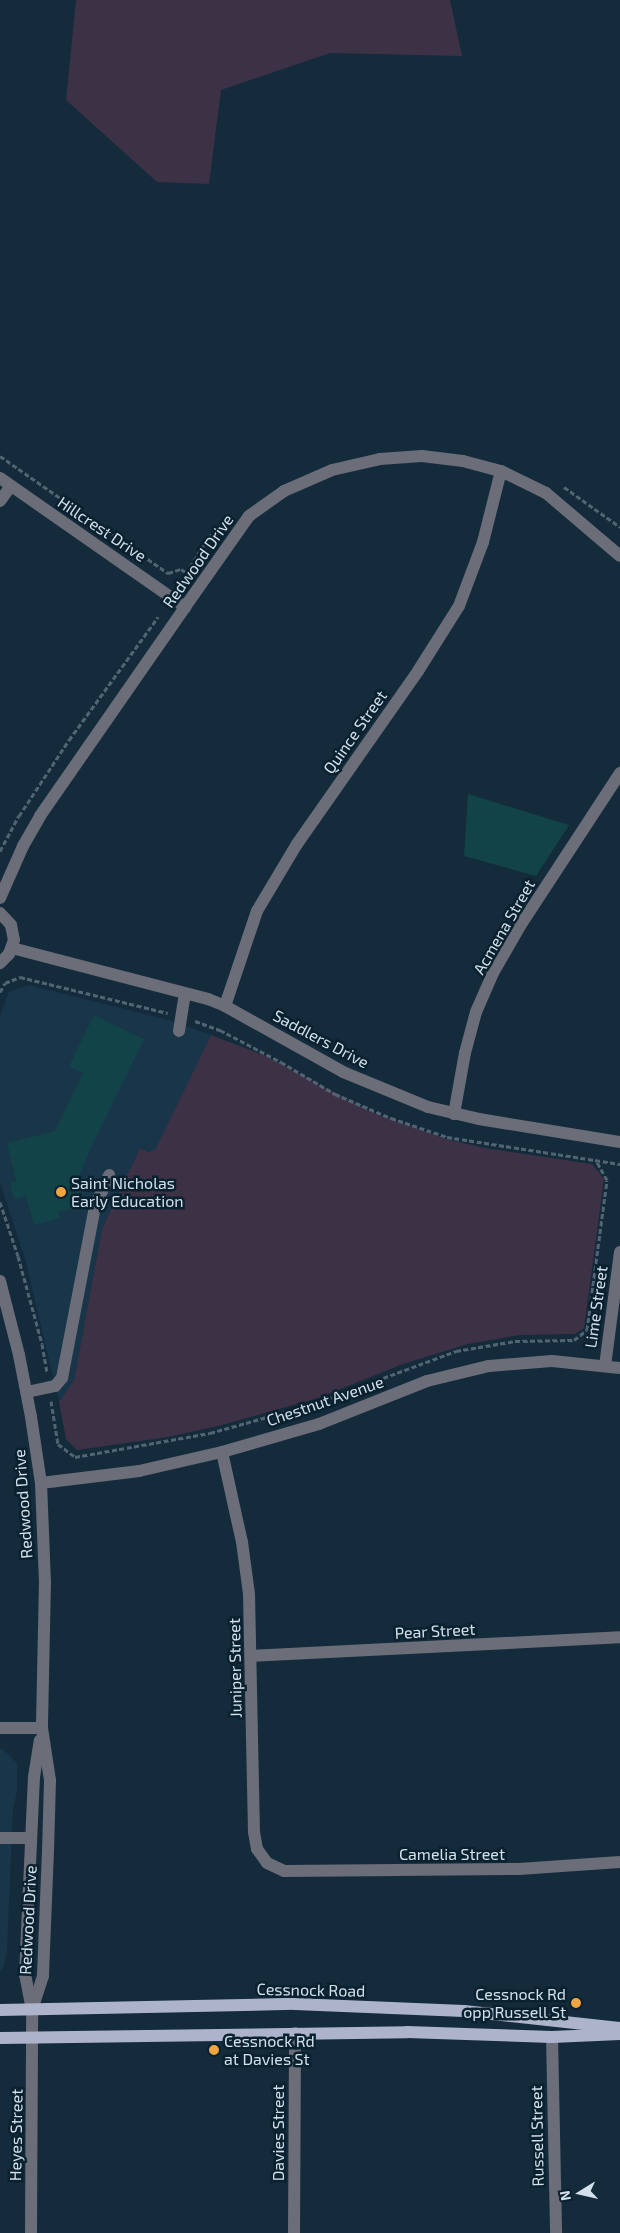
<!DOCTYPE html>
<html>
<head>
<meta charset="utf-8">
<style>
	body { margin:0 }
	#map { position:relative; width:620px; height:2233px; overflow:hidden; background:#142b3b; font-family:"Exo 2",sans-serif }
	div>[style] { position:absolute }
	.built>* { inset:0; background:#18354a }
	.green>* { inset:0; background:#3d3146 }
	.building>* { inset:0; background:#124349 }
	.path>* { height:3px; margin-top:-1.5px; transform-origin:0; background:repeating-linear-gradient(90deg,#516473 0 5px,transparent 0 7.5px) }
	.minor>* { height:12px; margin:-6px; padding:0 6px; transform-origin:6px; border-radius:6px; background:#6b6d79 }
	.major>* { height:12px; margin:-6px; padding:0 6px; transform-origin:6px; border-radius:6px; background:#adb3cb }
	.dots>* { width:14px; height:14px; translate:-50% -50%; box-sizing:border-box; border:2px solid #0a2130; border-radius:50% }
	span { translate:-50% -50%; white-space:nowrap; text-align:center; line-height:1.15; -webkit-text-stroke:5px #0a2130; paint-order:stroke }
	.street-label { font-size:16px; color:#d3e0eb }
	.poi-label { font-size:16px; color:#d3e0eb }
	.left { translate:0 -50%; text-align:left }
	.right { translate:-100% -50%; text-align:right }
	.north { position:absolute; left:555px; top:2168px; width:50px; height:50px; -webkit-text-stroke:4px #0a2130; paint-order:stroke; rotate:260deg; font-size:14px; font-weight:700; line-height:20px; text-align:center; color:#d3e0eb }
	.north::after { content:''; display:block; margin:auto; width:18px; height:22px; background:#d3e0eb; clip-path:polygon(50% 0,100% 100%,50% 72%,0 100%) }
</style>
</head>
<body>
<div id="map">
	<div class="built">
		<div style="clip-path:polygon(29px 985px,172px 1021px,211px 1035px,155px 1150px,152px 1153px,140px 1148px,102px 1229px,74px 1380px,59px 1402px,25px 1259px,0 1182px,0 1016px,9px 992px)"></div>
		<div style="clip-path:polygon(0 1749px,3px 1749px,17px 1763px,17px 1792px,13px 1808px,7px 1950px,4px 1965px,0 1971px)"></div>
	</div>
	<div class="green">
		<div style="clip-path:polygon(76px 0,450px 0,462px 56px,330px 53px,221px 90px,209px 184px,157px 182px,66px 100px)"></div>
		<div style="clip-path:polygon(211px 1035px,266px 1056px,374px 1113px,446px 1139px,485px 1148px,592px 1164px,604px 1179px,584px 1328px,575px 1334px,520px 1335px,468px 1344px,403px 1364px,318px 1398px,222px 1425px,168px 1437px,77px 1450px,66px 1439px,59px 1402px,74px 1380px,102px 1229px,140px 1148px,149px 1152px,155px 1150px)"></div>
	</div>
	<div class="building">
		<div style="clip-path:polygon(468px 794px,569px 825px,536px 876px,464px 856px)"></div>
		<div style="clip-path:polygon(94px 1015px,144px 1039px,87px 1156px,79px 1176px,86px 1179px,72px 1209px,58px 1212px,60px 1218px,34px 1225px,26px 1196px,14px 1199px,10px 1182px,16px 1181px,7px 1143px,55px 1131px,83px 1073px,69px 1066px)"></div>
	</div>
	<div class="path">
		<div style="left:0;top:456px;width:205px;rotate:34.9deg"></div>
		<div style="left:168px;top:573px;width:14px;rotate:-17deg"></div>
		<div style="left:181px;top:569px;width:7px;rotate:34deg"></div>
		<div style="left:564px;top:487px;width:69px;rotate:35.5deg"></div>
		<div style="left:178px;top:586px;width:57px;rotate:-58deg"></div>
		<div style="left:208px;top:538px;width:32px;rotate:-46deg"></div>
		<div style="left:0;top:851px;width:40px;rotate:-62deg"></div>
		<div style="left:19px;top:816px;width:91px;rotate:-56.7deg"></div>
		<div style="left:69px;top:740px;width:152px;rotate:-54.1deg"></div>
		<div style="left:0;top:992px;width:10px;rotate:-61deg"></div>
		<div style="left:5px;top:983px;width:16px;rotate:-22deg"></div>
		<div style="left:20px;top:977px;width:152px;rotate:13.7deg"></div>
		<div style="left:195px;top:1021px;width:27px;rotate:20deg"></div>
		<div style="left:220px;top:1030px;width:69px;rotate:27.7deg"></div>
		<div style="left:281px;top:1062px;width:63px;rotate:30.7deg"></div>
		<div style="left:335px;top:1094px;width:61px;rotate:23.2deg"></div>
		<div style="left:391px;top:1118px;width:59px;rotate:18.7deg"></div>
		<div style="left:447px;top:1137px;width:175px;rotate:8.9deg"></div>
		<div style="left:0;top:1202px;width:57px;rotate:71.6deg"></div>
		<div style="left:18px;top:1256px;width:91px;rotate:74.7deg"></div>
		<div style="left:42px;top:1344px;width:28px;rotate:80deg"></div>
		<div style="left:51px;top:1401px;width:44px;rotate:80.8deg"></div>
		<div style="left:58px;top:1444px;width:21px;rotate:37deg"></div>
		<div style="left:75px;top:1457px;width:137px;rotate:-10.1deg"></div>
		<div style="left:210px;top:1433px;width:107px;rotate:-15.7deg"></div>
		<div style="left:313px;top:1404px;width:153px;rotate:-20.3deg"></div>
		<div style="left:456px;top:1351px;width:60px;rotate:-9.6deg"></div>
		<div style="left:515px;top:1341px;width:59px;rotate:-1deg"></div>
		<div style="left:574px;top:1340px;width:16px;rotate:-38deg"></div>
		<div style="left:587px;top:1330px;width:151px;rotate:-82.4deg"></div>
		<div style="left:607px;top:1180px;width:23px;rotate:-119deg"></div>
	</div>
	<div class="minor">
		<div style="left:0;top:478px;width:226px;rotate:34.9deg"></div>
		<div style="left:0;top:501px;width:17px;rotate:-54deg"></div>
		<div style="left:0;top:898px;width:57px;rotate:-66.1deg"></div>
		<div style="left:23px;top:846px;width:34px;rotate:-60deg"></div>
		<div style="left:40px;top:816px;width:254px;rotate:-55.2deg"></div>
		<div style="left:185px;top:607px;width:111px;rotate:-54.9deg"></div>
		<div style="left:249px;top:516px;width:43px;rotate:-35.5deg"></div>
		<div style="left:284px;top:491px;width:52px;rotate:-23.6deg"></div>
		<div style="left:332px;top:470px;width:49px;rotate:-12.9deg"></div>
		<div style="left:380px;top:459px;width:42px;rotate:-4.1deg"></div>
		<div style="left:422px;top:456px;width:41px;rotate:7deg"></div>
		<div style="left:463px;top:461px;width:39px;rotate:15deg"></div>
		<div style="left:501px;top:471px;width:50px;rotate:26.1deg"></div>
		<div style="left:546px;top:493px;width:97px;rotate:40.4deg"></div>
		<div style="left:0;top:913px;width:16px;rotate:47deg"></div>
		<div style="left:11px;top:925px;width:15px;rotate:79deg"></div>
		<div style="left:14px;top:940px;width:15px;rotate:110deg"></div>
		<div style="left:9px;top:954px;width:13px;rotate:135deg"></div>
		<div style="left:12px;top:948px;width:203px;rotate:14.6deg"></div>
		<div style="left:208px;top:999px;width:18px;rotate:22deg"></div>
		<div style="left:225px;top:1006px;width:135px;rotate:29.2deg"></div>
		<div style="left:343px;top:1072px;width:92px;rotate:22.4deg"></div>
		<div style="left:428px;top:1107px;width:52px;rotate:13.2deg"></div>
		<div style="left:479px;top:1119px;width:143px;rotate:9.3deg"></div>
		<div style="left:225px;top:1006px;width:100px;rotate:-71.4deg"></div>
		<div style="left:257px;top:911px;width:78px;rotate:-59.2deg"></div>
		<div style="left:297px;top:844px;width:211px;rotate:-55deg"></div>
		<div style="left:418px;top:671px;width:77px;rotate:-57.8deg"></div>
		<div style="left:459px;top:606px;width:68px;rotate:-69.4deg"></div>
		<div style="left:483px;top:542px;width:73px;rotate:-75.8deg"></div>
		<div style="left:179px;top:1031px;width:38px;rotate:-81deg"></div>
		<div style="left:454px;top:1114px;width:62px;rotate:-79.8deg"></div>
		<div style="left:465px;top:1053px;width:42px;rotate:-75deg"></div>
		<div style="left:476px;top:1012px;width:43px;rotate:-66.4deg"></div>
		<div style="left:493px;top:973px;width:54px;rotate:-60.1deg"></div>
		<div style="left:520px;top:926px;width:183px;rotate:-56.8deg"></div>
		<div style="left:0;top:1281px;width:76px;rotate:75.6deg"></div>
		<div style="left:19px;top:1355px;width:63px;rotate:79deg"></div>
		<div style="left:31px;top:1417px;width:67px;rotate:81.4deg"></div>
		<div style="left:41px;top:1483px;width:98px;rotate:87.7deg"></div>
		<div style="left:45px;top:1581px;width:147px;rotate:91.2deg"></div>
		<div style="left:42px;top:1728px;width:53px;rotate:81.3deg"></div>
		<div style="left:50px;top:1780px;width:70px;rotate:91.6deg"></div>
		<div style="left:48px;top:1850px;width:126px;rotate:92.3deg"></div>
		<div style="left:43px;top:1976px;width:36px;rotate:108deg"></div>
		<div style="left:605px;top:1366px;width:115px;rotate:-82.5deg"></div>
		<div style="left:27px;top:1392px;width:29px;rotate:-12deg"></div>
		<div style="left:55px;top:1386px;width:11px;rotate:-49deg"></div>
		<div style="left:62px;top:1378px;width:174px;rotate:-79.1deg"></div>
		<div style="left:95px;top:1207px;width:35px;rotate:-66deg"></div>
		<div style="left:222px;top:1452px;width:92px;rotate:77.5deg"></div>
		<div style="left:242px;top:1542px;width:52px;rotate:82.3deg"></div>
		<div style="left:249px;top:1594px;width:238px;rotate:88.8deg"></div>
		<div style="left:254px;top:1832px;width:17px;rotate:80deg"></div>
		<div style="left:257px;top:1849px;width:17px;rotate:54deg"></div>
		<div style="left:267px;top:1863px;width:19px;rotate:25deg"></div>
		<div style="left:284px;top:1871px;width:235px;rotate:-0.5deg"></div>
		<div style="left:519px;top:1869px;width:101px;rotate:-4deg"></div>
		<div style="left:41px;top:1483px;width:99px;rotate:-7deg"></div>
		<div style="left:139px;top:1471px;width:85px;rotate:-12.9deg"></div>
		<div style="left:222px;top:1452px;width:101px;rotate:-16.1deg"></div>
		<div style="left:319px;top:1424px;width:116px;rotate:-21.7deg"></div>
		<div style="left:427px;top:1381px;width:64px;rotate:-13.6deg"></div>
		<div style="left:489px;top:1366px;width:63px;rotate:-4.5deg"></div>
		<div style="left:552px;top:1361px;width:68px;rotate:5.9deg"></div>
		<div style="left:251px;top:1656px;width:369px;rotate:-2.9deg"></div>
		<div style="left:0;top:1728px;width:42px"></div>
		<div style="left:0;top:1838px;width:31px"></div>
		<div style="left:552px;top:2037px;width:196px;rotate:88.8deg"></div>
		<div style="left:31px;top:2233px;width:223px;rotate:-89.7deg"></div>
		<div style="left:32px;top:2010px;width:36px;rotate:-101deg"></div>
		<div style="left:25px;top:1975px;width:198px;rotate:-87.4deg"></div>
		<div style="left:34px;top:1777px;width:37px;rotate:-81deg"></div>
		<div style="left:294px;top:2233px;width:200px;rotate:-89.7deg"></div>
	</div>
	<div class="major">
		<div style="left:0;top:2010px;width:295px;rotate:-1.2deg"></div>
		<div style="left:295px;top:2004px;width:169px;rotate:2.4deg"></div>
		<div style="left:464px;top:2011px;width:157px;rotate:6.2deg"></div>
		<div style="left:0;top:2038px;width:407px;rotate:-0.8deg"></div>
		<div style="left:407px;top:2032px;width:145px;rotate:2deg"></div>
		<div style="left:552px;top:2037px;width:68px;rotate:-2.5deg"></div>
	</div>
	<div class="dots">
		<div style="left:61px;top:1192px;background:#f1a540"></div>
		<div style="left:576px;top:2003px;background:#f1a540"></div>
		<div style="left:214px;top:2050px;background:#f1a540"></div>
	</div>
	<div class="street-label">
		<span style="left:102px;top:529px;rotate:34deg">Hillcrest Drive</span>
		<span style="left:198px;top:561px;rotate:-55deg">Redwood Drive</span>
		<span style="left:355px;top:732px;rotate:-55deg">Quince Street</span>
		<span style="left:504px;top:927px;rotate:-60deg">Acmena Street</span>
		<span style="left:321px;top:1039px;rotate:28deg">Saddlers Drive</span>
		<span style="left:596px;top:1307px;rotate:-82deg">Lime Street</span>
		<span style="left:325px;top:1401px;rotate:-19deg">Chestnut Avenue</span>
		<span style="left:23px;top:1504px;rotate:-94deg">Redwood Drive</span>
		<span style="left:435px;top:1631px;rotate:-3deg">Pear Street</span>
		<span style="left:235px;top:1668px;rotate:-91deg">Juniper Street</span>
		<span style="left:452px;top:1854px">Camelia Street</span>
		<span style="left:28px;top:1920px;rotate:-87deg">Redwood Drive</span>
		<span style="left:311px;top:1990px;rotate:1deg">Cessnock Road</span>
		<span style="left:278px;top:2133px;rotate:-90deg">Davies Street</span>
		<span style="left:16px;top:2135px;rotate:-89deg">Heyes Street</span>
		<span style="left:537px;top:2136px;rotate:-91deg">Russell Street</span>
	</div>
	<div class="poi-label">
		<span class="left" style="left:71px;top:1192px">Saint Nicholas<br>Early Education</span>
		<span class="right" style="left:566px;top:2003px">Cessnock Rd<br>opp Russell St</span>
		<span class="left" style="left:224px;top:2050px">Cessnock Rd<br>at Davies St</span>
	</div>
	<div class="north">N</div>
</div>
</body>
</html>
